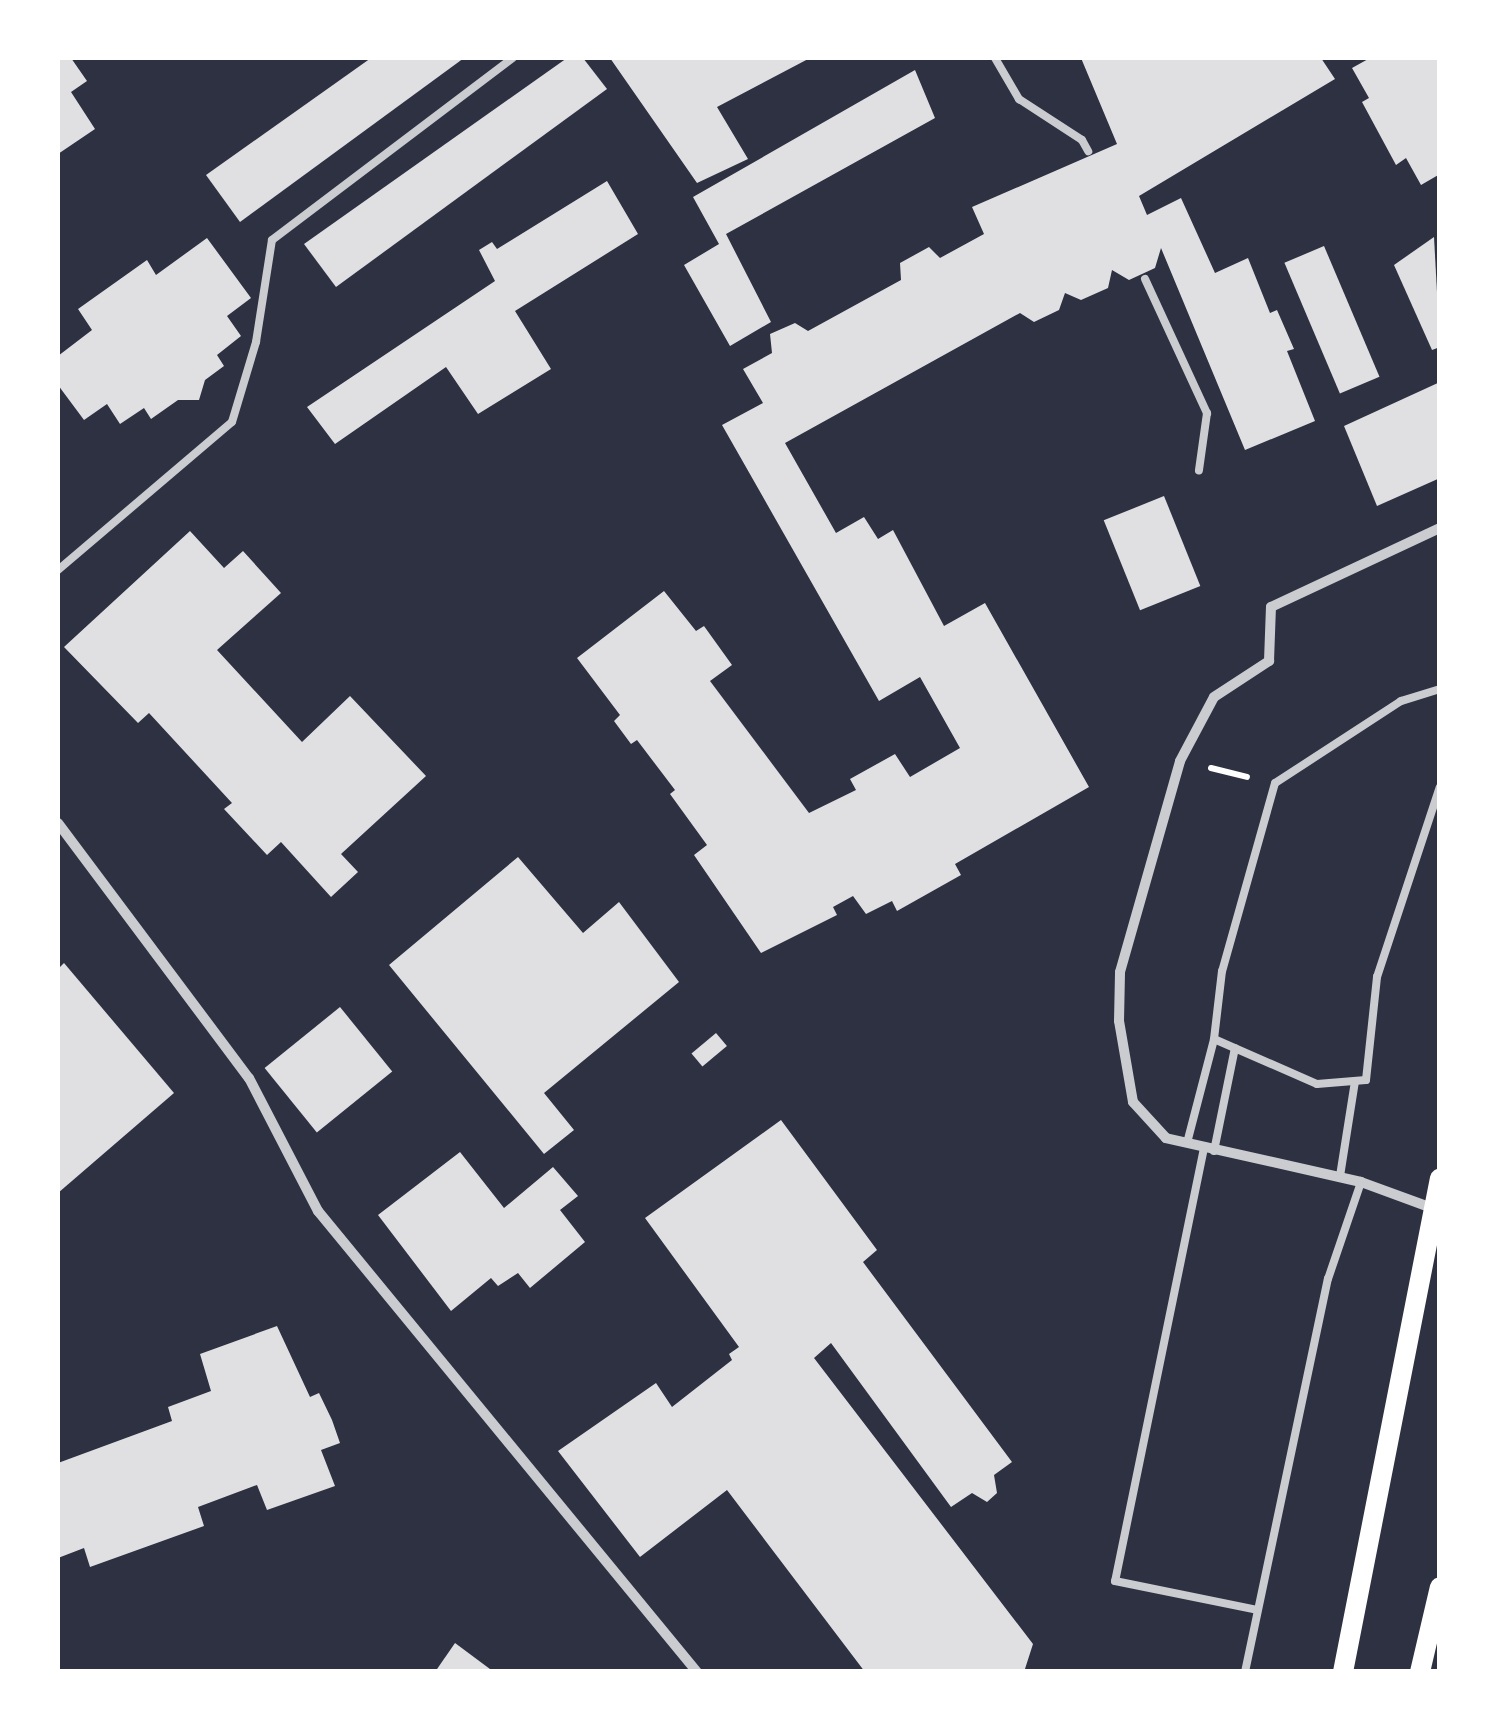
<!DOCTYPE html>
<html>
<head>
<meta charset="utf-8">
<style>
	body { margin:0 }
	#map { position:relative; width:1497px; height:1729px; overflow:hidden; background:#2d3142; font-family:Ubuntu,sans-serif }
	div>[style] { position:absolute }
	.building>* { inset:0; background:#e0e0e3; transform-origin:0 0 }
	.path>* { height:6px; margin:-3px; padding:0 3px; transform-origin:3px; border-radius:3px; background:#fff }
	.service>* { height:8px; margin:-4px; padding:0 4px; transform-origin:4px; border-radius:4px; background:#caccd0 }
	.minor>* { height:10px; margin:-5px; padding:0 5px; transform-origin:5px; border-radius:5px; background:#caccd0 }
	.secondary>* { height:20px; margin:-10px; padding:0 10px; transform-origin:10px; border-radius:10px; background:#fff }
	span { translate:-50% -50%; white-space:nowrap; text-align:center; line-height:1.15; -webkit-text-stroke:10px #fff; paint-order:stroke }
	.frame { position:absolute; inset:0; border:60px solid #fff; pointer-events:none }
</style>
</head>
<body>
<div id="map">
	<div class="building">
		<div style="clip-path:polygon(58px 58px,71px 58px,87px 81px,71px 92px,95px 129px,58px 154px)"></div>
		<div style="clip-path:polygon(371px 58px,464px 58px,240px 222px,206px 175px)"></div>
		<div style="clip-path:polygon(567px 58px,583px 58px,607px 89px,336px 287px,304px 244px)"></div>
		<div style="clip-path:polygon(610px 58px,810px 58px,717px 107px,748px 159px,697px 183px)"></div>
		<div style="clip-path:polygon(1081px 58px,1321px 58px,1335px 79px,1139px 196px,1147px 215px,1181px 198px,1215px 273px,1248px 258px,1270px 313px,1277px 310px,1294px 349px,1287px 351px,1315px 421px,1245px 450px,1161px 248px,1155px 268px,1129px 280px,1112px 270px,1108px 288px,1081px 300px,1065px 293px,1059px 310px,1034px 322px,1020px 313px,785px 443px,836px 533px,864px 517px,878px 539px,893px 530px,944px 626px,985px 603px,1089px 787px,955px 864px,961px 875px,897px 911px,892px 901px,866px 914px,853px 896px,833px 907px,837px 915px,761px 953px,694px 855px,707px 845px,670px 794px,675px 790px,637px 740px,631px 744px,614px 721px,620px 715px,577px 658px,664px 591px,696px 631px,704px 626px,732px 665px,710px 681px,809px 813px,856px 790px,850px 779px,895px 754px,910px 777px,960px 748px,920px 677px,879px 701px,722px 425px,763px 403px,743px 369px,772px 353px,770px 334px,795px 323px,808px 331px,901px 280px,900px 263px,929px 247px,940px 258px,984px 234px,972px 207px,1117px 144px)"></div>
		<div style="clip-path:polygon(1370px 58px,1440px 58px,1440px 174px,1421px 185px,1406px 158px,1396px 165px,1362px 102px,1369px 98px,1352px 68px)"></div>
		<div style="clip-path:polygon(915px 70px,935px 118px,726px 234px,771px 322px,730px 346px,684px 265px,719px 244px,693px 197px)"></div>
		<div style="clip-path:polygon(607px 181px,638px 234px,515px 311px,551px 369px,478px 414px,446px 367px,335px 444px,307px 407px,495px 281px,479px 250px,492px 242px,497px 249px)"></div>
		<div style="clip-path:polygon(1434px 237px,1440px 347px,1432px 350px,1394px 265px)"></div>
		<div style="clip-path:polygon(207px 238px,251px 298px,227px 316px,241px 336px,217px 355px,224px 366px,205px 380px,199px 400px,178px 400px,151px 419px,144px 408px,120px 424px,107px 404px,84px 420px,58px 385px,58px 356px,92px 330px,78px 309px,147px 260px,156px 275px)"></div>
		<div style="left:1324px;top:246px;width:142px;height:43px;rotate:67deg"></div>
		<div style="clip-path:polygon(1440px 382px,1440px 478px,1377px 506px,1344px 426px)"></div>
		<div style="left:1164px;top:496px;width:97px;height:65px;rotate:68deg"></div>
		<div style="clip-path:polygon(190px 531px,224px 568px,243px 551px,281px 593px,217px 650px,302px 742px,350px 696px,426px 776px,341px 854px,358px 872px,331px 897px,281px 842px,267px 855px,224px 809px,232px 803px,149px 713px,138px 723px,64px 647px)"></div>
		<div style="clip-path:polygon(518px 857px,583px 933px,619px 902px,679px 982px,544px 1093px,574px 1130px,544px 1154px,389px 965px)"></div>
		<div style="clip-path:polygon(64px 963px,174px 1093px,58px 1193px,58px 969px)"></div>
		<div style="left:340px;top:1007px;width:83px;height:97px;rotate:51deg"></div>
		<div style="left:716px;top:1033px;width:17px;height:32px;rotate:50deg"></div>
		<div style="clip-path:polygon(781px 1120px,877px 1250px,863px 1262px,1012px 1462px,994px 1475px,997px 1493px,987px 1502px,972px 1493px,951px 1507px,831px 1343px,814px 1358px,1033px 1644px,1024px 1672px,865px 1672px,727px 1490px,640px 1557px,558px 1451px,656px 1383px,672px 1407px,732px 1360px,729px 1354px,739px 1347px,645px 1218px)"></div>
		<div style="clip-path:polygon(460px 1152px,504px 1208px,553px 1167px,578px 1196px,560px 1210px,585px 1242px,530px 1288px,518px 1273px,498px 1286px,491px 1278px,451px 1311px,378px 1215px)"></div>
		<div style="clip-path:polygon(277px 1326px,310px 1397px,319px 1393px,332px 1420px,340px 1443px,321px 1450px,335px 1486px,267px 1510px,257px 1485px,198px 1507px,204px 1526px,90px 1567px,84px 1548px,58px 1558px,58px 1463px,172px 1421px,168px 1407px,211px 1391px,200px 1354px)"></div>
		<div style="clip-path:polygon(455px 1643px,494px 1672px,435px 1672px)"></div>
	</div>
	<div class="path">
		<div style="left:1211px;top:768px;width:37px;rotate:14deg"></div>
	</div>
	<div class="service">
		<div style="left:995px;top:58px;width:48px;rotate:59.7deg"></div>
		<div style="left:1019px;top:99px;width:75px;rotate:33.1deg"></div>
		<div style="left:1082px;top:140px;width:13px;rotate:61deg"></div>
		<div style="left:1145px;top:279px;width:148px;rotate:65.2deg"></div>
		<div style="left:1207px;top:413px;width:58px;rotate:98deg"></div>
		<div style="left:58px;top:570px;width:228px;rotate:-40.4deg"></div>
		<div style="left:232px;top:422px;width:84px;rotate:-73.3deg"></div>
		<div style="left:256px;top:342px;width:103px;rotate:-81.1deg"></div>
		<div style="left:272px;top:240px;width:302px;rotate:-37.1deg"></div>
		<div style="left:1440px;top:689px;width:41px;rotate:162.9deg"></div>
		<div style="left:1401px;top:701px;width:150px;rotate:146.9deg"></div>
		<div style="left:1275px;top:783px;width:195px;rotate:105.7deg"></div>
		<div style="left:1222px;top:971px;width:68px;rotate:96.7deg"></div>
		<div style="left:1214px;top:1039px;width:112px;rotate:23.6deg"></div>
		<div style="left:1317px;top:1084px;width:49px;rotate:-4.7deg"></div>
		<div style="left:1366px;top:1080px;width:104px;rotate:-83.9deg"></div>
		<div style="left:1377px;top:977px;width:200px;rotate:-71.7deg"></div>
		<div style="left:1187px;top:1143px;width:107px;rotate:-75.4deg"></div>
		<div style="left:1204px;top:1148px;width:442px;rotate:101.6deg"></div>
		<div style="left:1115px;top:1581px;width:145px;rotate:11.5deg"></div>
		<div style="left:1214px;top:1151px;width:105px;rotate:-78.5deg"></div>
		<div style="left:1340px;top:1176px;width:96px;rotate:-81deg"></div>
		<div style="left:1245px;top:1672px;width:402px;rotate:-78.1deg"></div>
		<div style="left:1328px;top:1279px;width:102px;rotate:-71.2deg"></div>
	</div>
	<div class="minor">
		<div style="left:58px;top:823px;width:319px;rotate:53.2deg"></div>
		<div style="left:249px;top:1078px;width:150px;rotate:62.6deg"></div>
		<div style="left:318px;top:1211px;width:597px;rotate:50.58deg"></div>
		<div style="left:1432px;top:1208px;width:76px;rotate:-159.9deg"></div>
		<div style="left:1361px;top:1182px;width:200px;rotate:-167.3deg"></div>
		<div style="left:1166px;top:1138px;width:49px;rotate:-132.5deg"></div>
		<div style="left:1133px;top:1102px;width:82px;rotate:-99.8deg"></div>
		<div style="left:1119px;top:1021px;width:49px;rotate:-88.8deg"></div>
		<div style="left:1120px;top:972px;width:219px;rotate:-74.1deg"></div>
		<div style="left:1180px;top:761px;width:72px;rotate:-62deg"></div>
		<div style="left:1214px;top:697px;width:66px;rotate:-33.2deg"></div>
		<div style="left:1269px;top:661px;width:54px;rotate:-87.9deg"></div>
		<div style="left:1271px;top:607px;width:187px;rotate:-25.1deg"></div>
	</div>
	<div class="secondary">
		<div style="left:1343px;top:1672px;width:503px;rotate:-78.89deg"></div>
		<div style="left:1420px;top:1672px;width:87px;rotate:-76.8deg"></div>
	</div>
	<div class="frame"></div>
</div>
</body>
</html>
